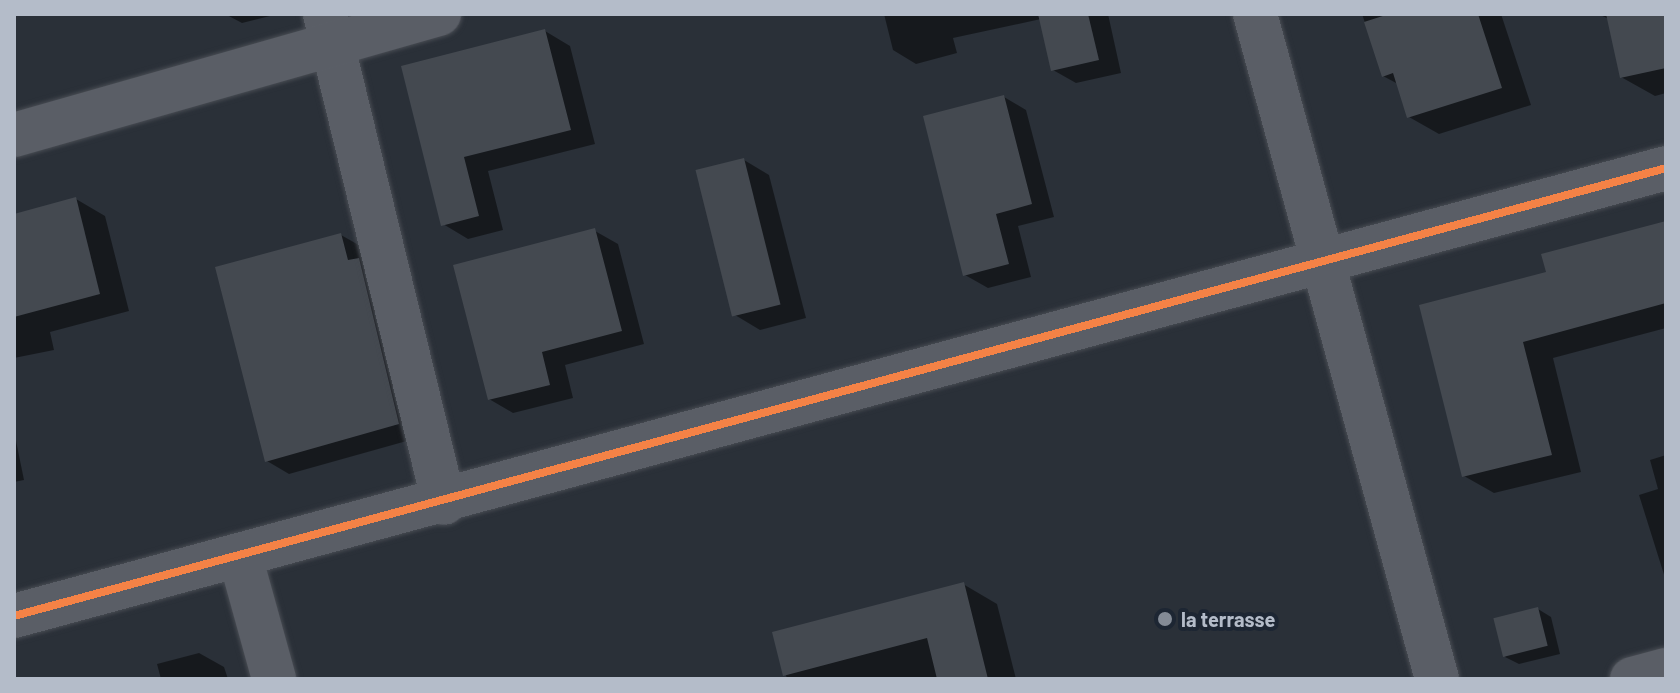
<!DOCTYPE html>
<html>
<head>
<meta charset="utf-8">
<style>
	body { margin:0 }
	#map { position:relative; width:1680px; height:693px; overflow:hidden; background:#2a3038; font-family:Barlow,sans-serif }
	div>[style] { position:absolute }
	.shadow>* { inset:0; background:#0007 }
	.building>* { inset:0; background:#444950; transform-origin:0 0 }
	.roads { filter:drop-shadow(0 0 2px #484c53) drop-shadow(0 0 2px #484c53) }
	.minor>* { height:44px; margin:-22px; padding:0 22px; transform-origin:22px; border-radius:22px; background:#5a5e66 }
	.tertiary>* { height:44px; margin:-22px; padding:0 22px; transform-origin:22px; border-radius:22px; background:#5a5e66 }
	.cycleway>* { height:8px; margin:-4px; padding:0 4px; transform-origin:4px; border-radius:4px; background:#f48246 }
	.dots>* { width:22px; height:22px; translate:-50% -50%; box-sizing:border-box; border:4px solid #1d2633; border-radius:50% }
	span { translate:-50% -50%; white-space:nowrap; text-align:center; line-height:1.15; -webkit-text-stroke:8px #1d2633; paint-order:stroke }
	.poi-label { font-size:20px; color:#b4bcc9; font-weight:700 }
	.left { translate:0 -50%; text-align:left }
	.frame { position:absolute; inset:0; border:16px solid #b4bcc9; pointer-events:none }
</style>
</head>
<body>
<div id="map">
	<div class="shadow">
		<div style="clip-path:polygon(225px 14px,278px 14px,242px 23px)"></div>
		<div style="clip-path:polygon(884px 14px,1108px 14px,1121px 73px,1076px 83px,1053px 70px,1041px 19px,953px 38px,957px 53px,916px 64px,893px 50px)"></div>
		<div style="clip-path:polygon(1362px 14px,1501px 14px,1531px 105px,1439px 134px,1409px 117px,1398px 84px,1383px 76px)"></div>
		<div style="clip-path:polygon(1598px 14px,1666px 14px,1666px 93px,1655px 96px,1621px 77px,1609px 19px)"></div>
		<div style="clip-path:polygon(545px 31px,570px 46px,595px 144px,488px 171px,503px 230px,468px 239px,443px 224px,403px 67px)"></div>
		<div style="clip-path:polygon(1004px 97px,1026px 110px,1054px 217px,1018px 226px,1031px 277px,988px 288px,965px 275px)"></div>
		<div style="clip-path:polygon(744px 160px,769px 175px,806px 318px,760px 330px,735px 315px)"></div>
		<div style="clip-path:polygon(76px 199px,105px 216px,129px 311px,50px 332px,54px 350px,14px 358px,14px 229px)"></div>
		<div style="clip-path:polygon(1666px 223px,1666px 328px,1553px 358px,1581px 472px,1494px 493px,1464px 476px,1549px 274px)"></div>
		<div style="clip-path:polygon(595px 231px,618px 244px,644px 344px,565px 365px,573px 398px,513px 413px,489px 399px)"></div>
		<div style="clip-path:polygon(341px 235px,364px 248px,421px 437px,289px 474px,267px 461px)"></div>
		<div style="clip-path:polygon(14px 431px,24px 480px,14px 482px)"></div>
		<div style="clip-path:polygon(1666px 455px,1666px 581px,1639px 495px,1658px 489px,1650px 460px)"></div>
		<div style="clip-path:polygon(963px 584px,997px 604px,1016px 679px,787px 679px,775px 633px)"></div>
		<div style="clip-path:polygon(1538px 609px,1551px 617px,1560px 654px,1519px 664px,1505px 657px)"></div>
		<div style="clip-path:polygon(199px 653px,224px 667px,228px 679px,161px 679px,157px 664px)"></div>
	</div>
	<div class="building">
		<div style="clip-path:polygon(1038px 14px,1088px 14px,1099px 60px,1051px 71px)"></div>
		<div style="clip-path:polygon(1389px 14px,1478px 14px,1502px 88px,1407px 118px,1393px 73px,1382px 77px,1364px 22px)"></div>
		<div style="clip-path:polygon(1606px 14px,1666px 14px,1666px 68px,1620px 78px)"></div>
		<div style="clip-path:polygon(545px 29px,571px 130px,464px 157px,479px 216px,441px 226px,401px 66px)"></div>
		<div style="clip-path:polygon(1004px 95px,1032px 204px,996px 214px,1009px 264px,963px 276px,923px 116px)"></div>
		<div style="left:744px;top:158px;width:151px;height:50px;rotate:76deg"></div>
		<div style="clip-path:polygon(76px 197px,100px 294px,14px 317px,14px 214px)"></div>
		<div style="clip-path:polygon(1666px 221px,1666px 303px,1523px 342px,1552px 455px,1462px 477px,1419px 305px,1546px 272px,1541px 254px)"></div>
		<div style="clip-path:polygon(595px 228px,622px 331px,542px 352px,550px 385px,488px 400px,453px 265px)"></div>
		<div style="clip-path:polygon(341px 233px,348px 260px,359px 258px,399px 424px,265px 462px,215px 267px)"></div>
		<div style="clip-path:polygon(964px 582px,988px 679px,937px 679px,927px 638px,783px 676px,772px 632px)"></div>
		<div style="left:1538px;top:607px;width:40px;height:46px;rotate:76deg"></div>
	</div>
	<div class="roads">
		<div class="minor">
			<div style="left:325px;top:14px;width:503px;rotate:76.32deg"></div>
			<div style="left:14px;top:135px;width:442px;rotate:-15.9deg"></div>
			<div style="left:240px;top:556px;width:128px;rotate:74.5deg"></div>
			<div style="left:1632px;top:679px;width:35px;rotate:-15deg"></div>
		</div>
		<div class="tertiary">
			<div style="left:1255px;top:14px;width:689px;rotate:74.69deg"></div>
			<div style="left:14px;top:616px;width:1712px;rotate:-15.17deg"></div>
		</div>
	</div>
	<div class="cycleway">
		<div style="left:14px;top:616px;width:1712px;rotate:-15.17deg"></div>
	</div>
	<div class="dots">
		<div style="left:1165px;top:619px;background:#848b96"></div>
	</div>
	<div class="poi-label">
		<span class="left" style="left:1181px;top:619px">la terrasse</span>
	</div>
	<div class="frame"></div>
</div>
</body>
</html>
